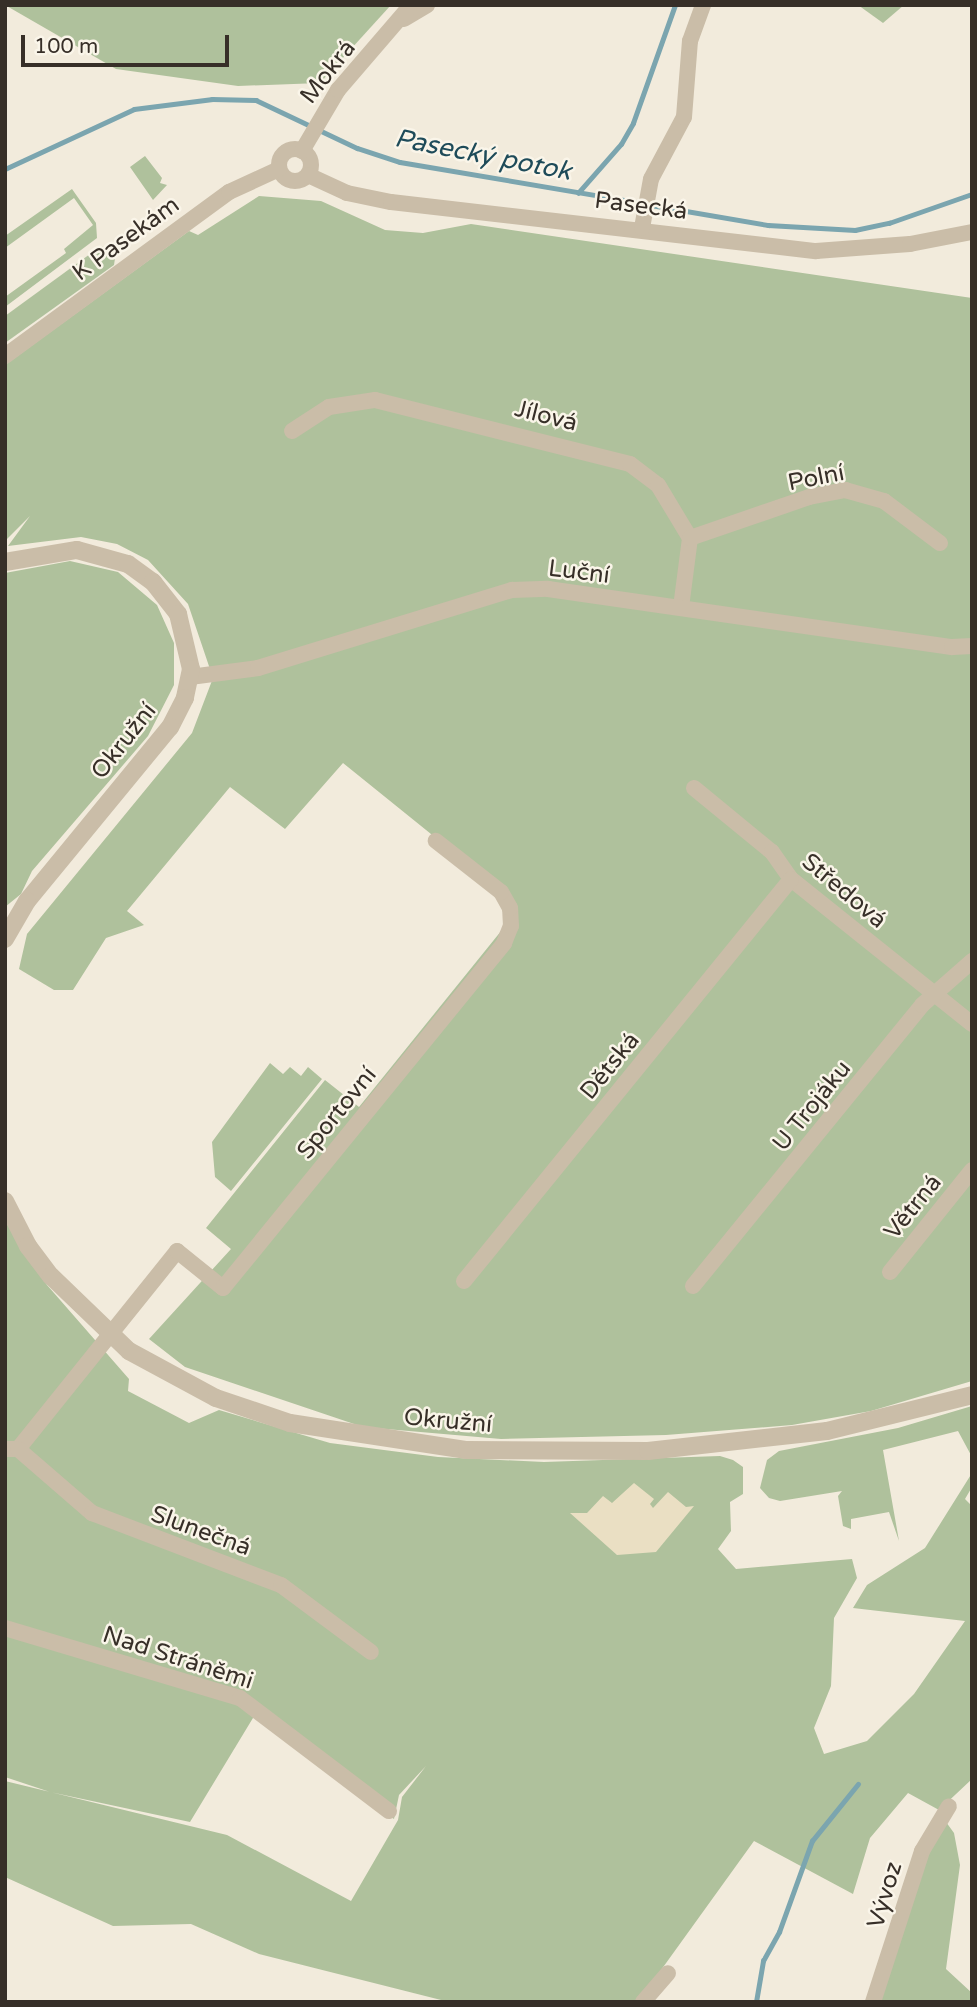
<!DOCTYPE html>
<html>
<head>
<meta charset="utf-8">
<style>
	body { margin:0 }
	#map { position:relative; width:977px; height:2007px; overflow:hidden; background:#f2ebdc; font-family:"Varela Round",sans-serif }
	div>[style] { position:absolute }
	.green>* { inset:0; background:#afc19c }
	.plaza>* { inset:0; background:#eadfc3 }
	.stream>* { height:4.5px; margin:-2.25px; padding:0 2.25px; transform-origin:2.25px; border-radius:2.25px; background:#7ba5af }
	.minor>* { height:16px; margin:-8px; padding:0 8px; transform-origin:8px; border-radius:8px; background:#cabda8 }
	.minor>.ring { margin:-8px; padding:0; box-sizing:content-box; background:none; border:16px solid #cabda8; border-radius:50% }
	.tertiary>* { height:18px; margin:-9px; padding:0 9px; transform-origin:9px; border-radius:9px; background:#cabda8 }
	span { translate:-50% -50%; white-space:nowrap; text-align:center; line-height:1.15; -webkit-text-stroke:5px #faf5e9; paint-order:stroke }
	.street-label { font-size:24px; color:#372f28 }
	.water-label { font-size:26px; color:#1e4b59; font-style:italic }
	.frame { position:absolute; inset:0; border:7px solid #372f28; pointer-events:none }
	.scale { position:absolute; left:21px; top:35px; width:208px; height:32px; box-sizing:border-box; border:4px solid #372f28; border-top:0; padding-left:9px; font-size:21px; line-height:24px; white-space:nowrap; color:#372f28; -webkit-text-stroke:5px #faf5e9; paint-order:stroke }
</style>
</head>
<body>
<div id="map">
	<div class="green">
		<div style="clip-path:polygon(5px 5px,391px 5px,320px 83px,238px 86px,116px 69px)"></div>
		<div style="clip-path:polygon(858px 5px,904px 5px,883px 23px)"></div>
		<div style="clip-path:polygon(145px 156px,162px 178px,160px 183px,167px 185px,153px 200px,130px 167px)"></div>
		<div style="clip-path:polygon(72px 189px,96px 223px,97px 238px,5px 307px,5px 297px,66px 253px,64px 249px,93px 225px,74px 198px,5px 248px,5px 236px)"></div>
		<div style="clip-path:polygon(259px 196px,321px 201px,385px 230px,423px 233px,471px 224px,972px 298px,972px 1381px,871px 1411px,792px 1425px,666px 1435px,501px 1439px,363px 1427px,185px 1367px,149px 1339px,231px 1249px,206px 1228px,325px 1080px,359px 1107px,518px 910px,514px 901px,343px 763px,285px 829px,230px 787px,127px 911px,144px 925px,106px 938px,73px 990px,54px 990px,19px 969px,27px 934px,192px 733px,213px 678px,188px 604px,148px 560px,117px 544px,81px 537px,8px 546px,30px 516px,5px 541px,5px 365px,189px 231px,198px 235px)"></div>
		<div style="clip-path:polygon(101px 246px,116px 252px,114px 265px,5px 343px,5px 316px)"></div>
		<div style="clip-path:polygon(70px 561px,118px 572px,157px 605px,174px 643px,174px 685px,148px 736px,32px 871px,21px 894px,5px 907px,5px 573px)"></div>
		<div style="clip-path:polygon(270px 1063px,283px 1074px,290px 1067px,301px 1076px,308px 1067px,322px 1079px,231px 1191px,215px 1177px,212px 1142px)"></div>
		<div style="clip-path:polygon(5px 1221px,47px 1285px,129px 1379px,128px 1391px,189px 1423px,219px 1410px,330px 1443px,438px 1457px,544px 1462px,720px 1456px,733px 1460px,743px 1467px,743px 1494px,730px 1502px,731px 1531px,718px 1549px,736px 1569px,852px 1559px,857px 1578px,834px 1618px,831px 1686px,814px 1728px,824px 1754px,867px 1741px,914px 1694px,965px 1621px,853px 1608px,867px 1585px,925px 1548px,972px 1473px,972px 1487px,965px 1499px,972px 1506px,972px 1779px,939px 1810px,908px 1793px,870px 1838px,853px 1894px,754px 1841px,638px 2002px,449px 2002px,259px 1954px,191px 1924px,113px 1926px,5px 1877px,5px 1781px,227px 1835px,351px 1901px,398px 1820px,402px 1797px,426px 1766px,399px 1795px,394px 1819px,256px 1713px,190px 1822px,50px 1792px,5px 1777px)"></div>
		<div style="clip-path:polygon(972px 1406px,972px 1457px,958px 1431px,883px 1450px,899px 1541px,889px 1512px,851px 1519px,851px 1529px,843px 1526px,838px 1496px,842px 1491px,780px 1501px,769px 1498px,760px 1488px,767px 1460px,779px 1451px,898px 1428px)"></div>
		<div style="clip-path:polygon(946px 1822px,954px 1833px,960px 1865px,946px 1969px,972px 1993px,972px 2002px,880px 2002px,929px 1853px)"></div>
	</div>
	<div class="plaza">
		<div style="clip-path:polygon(634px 1483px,654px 1499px,650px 1504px,653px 1508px,668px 1492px,686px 1507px,694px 1506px,656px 1552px,617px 1555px,570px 1513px,587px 1513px,603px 1496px,612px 1503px)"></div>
	</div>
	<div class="stream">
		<div style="left:5px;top:169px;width:142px;rotate:-24.9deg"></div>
		<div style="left:134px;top:109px;width:79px;rotate:-7.3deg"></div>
		<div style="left:212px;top:99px;width:44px;rotate:1.3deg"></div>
		<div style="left:256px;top:100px;width:112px;rotate:25.4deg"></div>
		<div style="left:357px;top:148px;width:45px;rotate:18deg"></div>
		<div style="left:400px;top:162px;width:246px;rotate:9.6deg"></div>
		<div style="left:578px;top:193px;width:65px;rotate:-48.7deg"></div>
		<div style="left:621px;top:144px;width:24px;rotate:-60deg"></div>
		<div style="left:633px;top:123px;width:125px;rotate:-70.4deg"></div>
		<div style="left:651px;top:205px;width:119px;rotate:9.7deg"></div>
		<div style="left:768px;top:225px;width:87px;rotate:3.3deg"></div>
		<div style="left:855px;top:230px;width:35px;rotate:-12deg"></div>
		<div style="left:889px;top:223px;width:88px;rotate:-19.3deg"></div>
		<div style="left:756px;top:2002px;width:42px;rotate:-80.3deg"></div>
		<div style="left:763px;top:1961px;width:33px;rotate:-61deg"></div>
		<div style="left:779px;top:1932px;width:97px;rotate:-70.1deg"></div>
		<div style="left:812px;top:1841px;width:73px;rotate:-51.1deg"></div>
	</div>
	<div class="minor">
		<div style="left:404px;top:19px;width:27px;rotate:-31deg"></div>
		<div class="ring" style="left:279px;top:149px;width:16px;height:16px"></div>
		<div style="left:302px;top:151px;width:71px;rotate:-59.5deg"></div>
		<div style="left:338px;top:90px;width:112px;rotate:-49.3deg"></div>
		<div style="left:308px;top:175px;width:43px;rotate:24.8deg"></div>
		<div style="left:347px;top:193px;width:45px;rotate:11.6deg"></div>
		<div style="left:391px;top:202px;width:428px;rotate:6.6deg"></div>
		<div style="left:816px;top:251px;width:94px;rotate:-4.3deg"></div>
		<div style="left:910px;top:244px;width:63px;rotate:-11deg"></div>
		<div style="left:642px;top:228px;width:50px;rotate:-79.6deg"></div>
		<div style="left:651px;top:179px;width:70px;rotate:-62deg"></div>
		<div style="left:684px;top:117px;width:76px;rotate:-85.5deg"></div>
		<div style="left:690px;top:41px;width:38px;rotate:-70deg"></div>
		<div style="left:5px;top:356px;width:278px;rotate:-36.2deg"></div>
		<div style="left:229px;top:192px;width:55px;rotate:-24.7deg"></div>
		<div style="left:292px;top:431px;width:44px;rotate:-33deg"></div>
		<div style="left:329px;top:407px;width:47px;rotate:-8.7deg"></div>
		<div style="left:375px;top:400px;width:263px;rotate:14.1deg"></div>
		<div style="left:630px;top:464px;width:35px;rotate:37deg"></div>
		<div style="left:658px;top:485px;width:62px;rotate:58.9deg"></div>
		<div style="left:690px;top:538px;width:70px;rotate:97.4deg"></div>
		<div style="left:690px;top:538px;width:126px;rotate:-19deg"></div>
		<div style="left:809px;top:497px;width:37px;rotate:-11deg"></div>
		<div style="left:845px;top:490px;width:41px;rotate:15.8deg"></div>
		<div style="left:884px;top:501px;width:70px;rotate:36.9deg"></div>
		<div style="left:190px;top:677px;width:69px;rotate:-7.5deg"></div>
		<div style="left:258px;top:668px;width:266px;rotate:-17.1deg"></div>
		<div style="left:512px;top:590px;width:36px;rotate:-2deg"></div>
		<div style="left:548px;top:589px;width:408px;rotate:8.2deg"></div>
		<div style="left:952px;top:647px;width:20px;rotate:-3deg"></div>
		<div style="left:694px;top:788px;width:101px;rotate:39.4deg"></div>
		<div style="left:772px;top:852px;width:33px;rotate:55deg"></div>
		<div style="left:791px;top:879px;width:232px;rotate:38.7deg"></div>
		<div style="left:890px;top:1272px;width:131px;rotate:-51.2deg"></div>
		<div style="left:464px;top:1281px;width:518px;rotate:-50.87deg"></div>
		<div style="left:693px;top:1286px;width:362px;rotate:-50.8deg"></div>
		<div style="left:922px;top:1005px;width:67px;rotate:-41.3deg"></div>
		<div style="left:5px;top:1449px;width:13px"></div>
		<div style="left:18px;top:1449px;width:254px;rotate:-51.2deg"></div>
		<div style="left:177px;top:1251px;width:59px;rotate:38.8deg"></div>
		<div style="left:223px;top:1288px;width:445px;rotate:-50.8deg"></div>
		<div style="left:504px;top:943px;width:18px;rotate:-68deg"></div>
		<div style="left:511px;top:926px;width:18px;rotate:-93deg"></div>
		<div style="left:510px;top:908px;width:18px;rotate:-119deg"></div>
		<div style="left:501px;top:892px;width:83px;rotate:-141.9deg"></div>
		<div style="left:18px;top:1449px;width:98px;rotate:40.9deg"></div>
		<div style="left:92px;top:1513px;width:202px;rotate:20.9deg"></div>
		<div style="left:281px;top:1585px;width:112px;rotate:36.7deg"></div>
		<div style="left:5px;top:1628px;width:245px;rotate:16.6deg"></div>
		<div style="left:240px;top:1698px;width:187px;rotate:37.2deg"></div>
		<div style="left:643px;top:2002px;width:38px;rotate:-49deg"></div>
		<div style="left:873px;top:2002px;width:159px;rotate:-72deg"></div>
		<div style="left:922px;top:1851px;width:52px;rotate:-59deg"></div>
	</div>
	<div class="tertiary">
		<div style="left:5px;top:562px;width:73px;rotate:-9.5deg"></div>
		<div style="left:77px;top:550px;width:53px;rotate:15.4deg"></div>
		<div style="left:128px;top:564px;width:31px;rotate:36deg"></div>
		<div style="left:153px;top:582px;width:41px;rotate:52deg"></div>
		<div style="left:178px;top:614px;width:57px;rotate:76.7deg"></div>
		<div style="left:191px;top:669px;width:30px;rotate:102deg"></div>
		<div style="left:185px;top:698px;width:33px;rotate:117deg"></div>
		<div style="left:170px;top:727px;width:225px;rotate:129.4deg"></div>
		<div style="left:27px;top:901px;width:44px;rotate:120.1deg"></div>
		<div style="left:5px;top:1201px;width:51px;rotate:62.9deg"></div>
		<div style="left:28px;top:1246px;width:38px;rotate:53deg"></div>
		<div style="left:51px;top:1276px;width:108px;rotate:43.9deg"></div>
		<div style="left:129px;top:1351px;width:99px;rotate:28.4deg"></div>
		<div style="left:216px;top:1398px;width:78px;rotate:18.7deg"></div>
		<div style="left:290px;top:1423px;width:179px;rotate:8.7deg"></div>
		<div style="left:467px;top:1450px;width:181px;rotate:0.3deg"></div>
		<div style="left:648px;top:1451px;width:180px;rotate:-6.4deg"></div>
		<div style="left:827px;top:1431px;width:149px;rotate:-13.9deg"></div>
	</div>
	<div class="street-label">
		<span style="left:328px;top:72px;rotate:-52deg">Mokrá</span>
		<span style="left:641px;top:206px;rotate:7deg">Pasecká</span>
		<span style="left:126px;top:239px;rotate:-36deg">K Pasekám</span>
		<span style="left:546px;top:416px;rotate:14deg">Jílová</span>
		<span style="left:816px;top:478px;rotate:-11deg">Polní</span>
		<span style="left:579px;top:572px;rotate:7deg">Luční</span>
		<span style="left:124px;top:741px;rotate:-52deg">Okružní</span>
		<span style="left:844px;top:891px;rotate:40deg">Středová</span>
		<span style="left:610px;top:1066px;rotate:-51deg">Dětská</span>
		<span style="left:812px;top:1106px;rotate:-51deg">U Trojáku</span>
		<span style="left:337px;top:1113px;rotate:-51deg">Sportovní</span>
		<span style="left:913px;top:1207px;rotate:-51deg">Větrná</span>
		<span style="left:448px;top:1421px;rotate:5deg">Okružní</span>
		<span style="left:201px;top:1531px;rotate:20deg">Slunečná</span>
		<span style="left:178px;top:1658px;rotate:18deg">Nad Stráněmi</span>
		<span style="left:885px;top:1895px;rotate:-73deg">Vývoz</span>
	</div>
	<div class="water-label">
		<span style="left:483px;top:155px;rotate:11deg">Pasecký potok</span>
	</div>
	<div class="frame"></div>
	<div class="scale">100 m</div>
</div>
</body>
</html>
